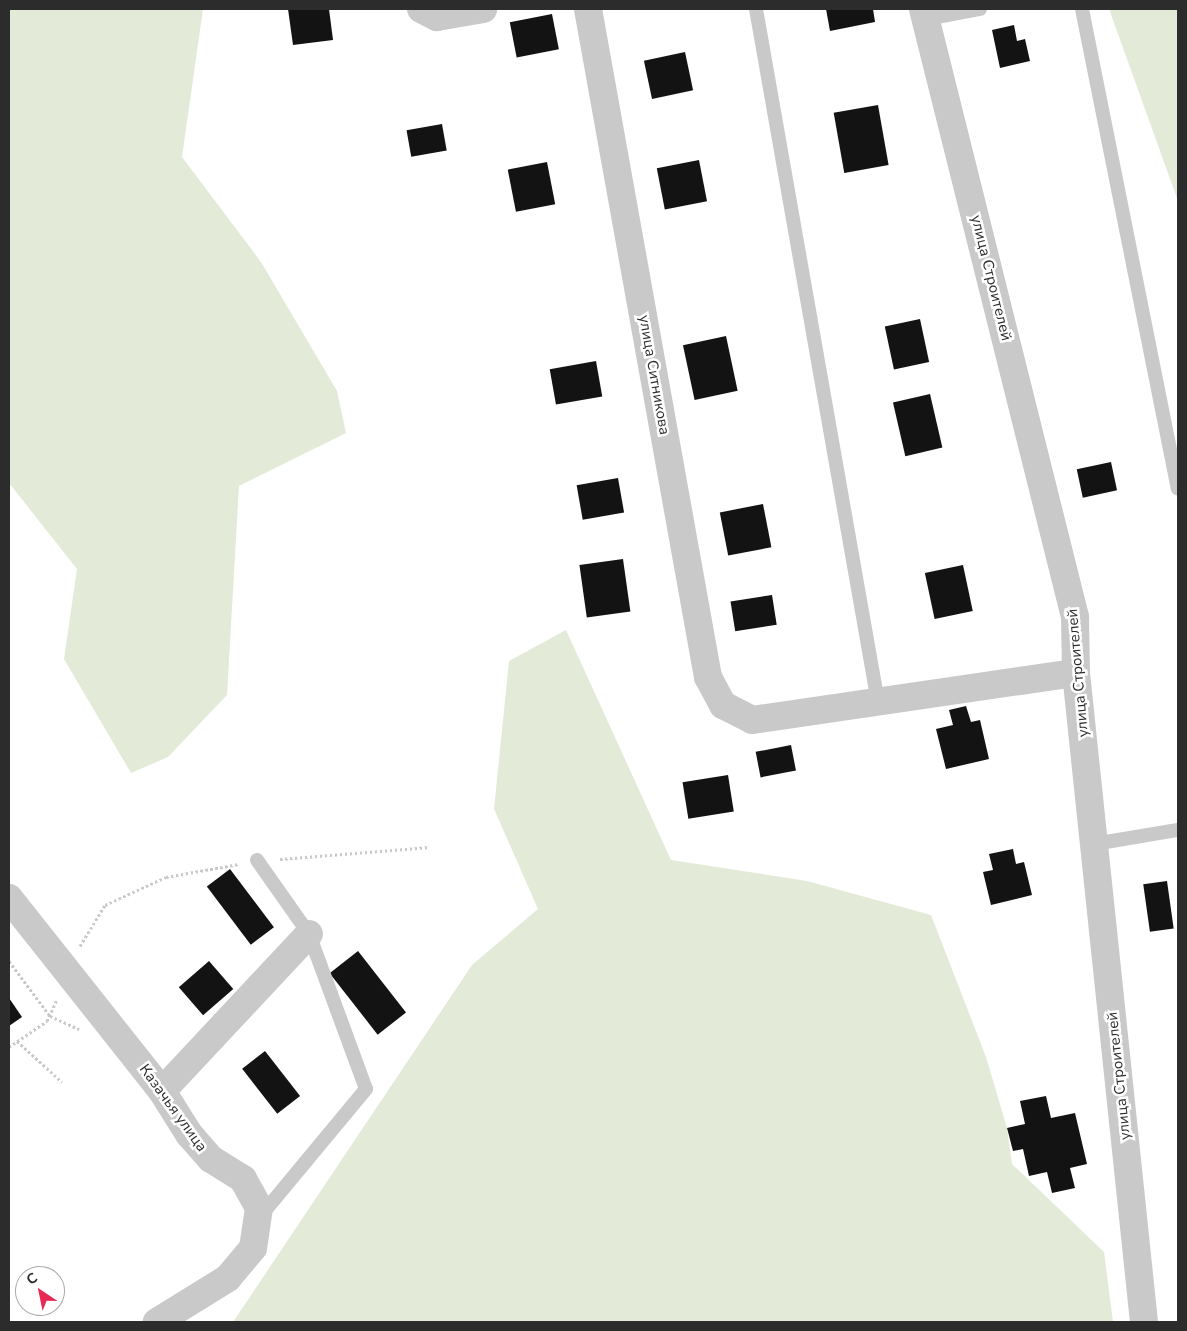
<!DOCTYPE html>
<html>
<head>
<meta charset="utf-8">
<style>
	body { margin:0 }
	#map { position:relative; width:1187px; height:1331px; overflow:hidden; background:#fff; font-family:"Nunito Sans",sans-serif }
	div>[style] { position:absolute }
	.green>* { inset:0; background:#e4ead8 }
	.building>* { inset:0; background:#131313; transform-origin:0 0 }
	.path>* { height:3px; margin-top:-1.5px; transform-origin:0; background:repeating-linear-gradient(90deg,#c9c9c9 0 2.5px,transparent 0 5px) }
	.lane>* { height:14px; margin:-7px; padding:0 7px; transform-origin:7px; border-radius:7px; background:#c9c9c9 }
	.street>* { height:28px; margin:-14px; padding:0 14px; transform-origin:14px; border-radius:14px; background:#c9c9c9 }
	span { translate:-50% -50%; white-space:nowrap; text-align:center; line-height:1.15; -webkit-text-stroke:5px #fff; paint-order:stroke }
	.street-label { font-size:15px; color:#2c2c2c }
	.frame { position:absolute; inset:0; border:10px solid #2c2c2c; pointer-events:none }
	.north { position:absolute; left:15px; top:1266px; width:50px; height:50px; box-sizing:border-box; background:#fff; border:1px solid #ababab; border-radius:50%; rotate:326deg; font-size:14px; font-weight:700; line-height:20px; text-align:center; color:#2c2c2c }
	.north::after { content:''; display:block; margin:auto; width:18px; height:22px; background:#e62a53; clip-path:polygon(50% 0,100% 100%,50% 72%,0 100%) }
</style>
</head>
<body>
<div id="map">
	<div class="green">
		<div style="clip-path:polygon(9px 9px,203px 9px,182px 157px,261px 262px,337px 391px,346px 433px,239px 486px,227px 695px,168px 757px,131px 773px,64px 659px,77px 569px,9px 483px)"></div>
		<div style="clip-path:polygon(1109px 9px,1178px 9px,1178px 201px)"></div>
		<div style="clip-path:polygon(566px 630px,671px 860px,807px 881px,931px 915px,986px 1057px,1007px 1128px,1012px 1164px,1104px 1252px,1113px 1322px,233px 1322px,472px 965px,538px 909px,494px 809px,509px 661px)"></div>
	</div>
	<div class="building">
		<div style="clip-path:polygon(288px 9px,329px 9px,333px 40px,293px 45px)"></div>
		<div style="clip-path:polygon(826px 9px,873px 9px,875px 22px,830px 31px)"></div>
		<div style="left:552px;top:14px;width:36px;height:43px;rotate:79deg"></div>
		<div style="clip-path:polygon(1014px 25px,1017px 41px,1025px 39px,1030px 61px,1000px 68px,992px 30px)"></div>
		<div style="left:685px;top:52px;width:39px;height:42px;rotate:78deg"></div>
		<div style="left:878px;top:105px;width:61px;height:45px;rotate:80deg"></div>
		<div style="left:442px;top:124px;width:27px;height:36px;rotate:80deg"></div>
		<div style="left:699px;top:160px;width:42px;height:43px;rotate:79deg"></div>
		<div style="left:547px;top:162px;width:43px;height:40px;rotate:79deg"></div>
		<div style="left:920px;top:319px;width:44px;height:36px;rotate:78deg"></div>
		<div style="left:726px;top:336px;width:56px;height:44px;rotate:78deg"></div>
		<div style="left:596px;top:361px;width:36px;height:47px;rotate:80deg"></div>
		<div style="left:930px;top:394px;width:55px;height:38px;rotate:77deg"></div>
		<div style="left:1111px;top:462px;width:29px;height:35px;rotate:78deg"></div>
		<div style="left:618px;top:478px;width:35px;height:42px;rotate:80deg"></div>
		<div style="left:763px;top:504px;width:44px;height:44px;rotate:79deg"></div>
		<div style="left:623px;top:559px;width:53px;height:44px;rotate:82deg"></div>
		<div style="left:963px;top:565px;width:47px;height:39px;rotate:78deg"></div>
		<div style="left:772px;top:595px;width:30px;height:42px;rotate:81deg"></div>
		<div style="clip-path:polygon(966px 706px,971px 722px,980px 720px,989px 759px,946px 769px,936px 729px,953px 725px,949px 710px)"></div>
		<div style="left:791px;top:745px;width:26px;height:36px;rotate:79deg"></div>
		<div style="left:728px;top:775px;width:37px;height:46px;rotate:81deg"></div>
		<div style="clip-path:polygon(1013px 849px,1016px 864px,1024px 862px,1032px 895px,991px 905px,983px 872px,993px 870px,989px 854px)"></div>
		<div style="left:230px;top:869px;width:73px;height:29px;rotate:53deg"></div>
		<div style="left:1167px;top:881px;width:48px;height:24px;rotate:82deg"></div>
		<div style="left:358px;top:951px;width:78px;height:36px;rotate:52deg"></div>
		<div style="left:209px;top:961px;width:37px;height:40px;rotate:49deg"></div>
		<div style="clip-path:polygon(9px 998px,22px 1017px,9px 1026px)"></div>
		<div style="left:265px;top:1051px;width:57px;height:29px;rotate:52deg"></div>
		<div style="clip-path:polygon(1046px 1096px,1051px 1118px,1075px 1113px,1087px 1164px,1070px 1168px,1075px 1188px,1052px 1193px,1047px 1172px,1029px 1176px,1023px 1149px,1013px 1151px,1007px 1128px,1025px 1124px,1020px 1101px)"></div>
	</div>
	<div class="path">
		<div style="left:280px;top:859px;width:148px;rotate:-4.6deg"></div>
		<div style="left:80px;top:946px;width:48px;rotate:-58.6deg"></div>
		<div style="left:105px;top:905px;width:67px;rotate:-24.7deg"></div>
		<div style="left:166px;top:877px;width:74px;rotate:-10.1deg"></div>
		<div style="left:9px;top:961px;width:69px;rotate:53.3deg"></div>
		<div style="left:50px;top:1016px;width:32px;rotate:24deg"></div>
		<div style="left:17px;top:1041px;width:61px;rotate:42.3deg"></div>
		<div style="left:9px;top:1047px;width:46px;rotate:-34.4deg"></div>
		<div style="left:47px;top:1021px;width:23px;rotate:-65deg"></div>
	</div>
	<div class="lane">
		<div style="left:756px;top:9px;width:704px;rotate:80.02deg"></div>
		<div style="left:1082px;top:9px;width:489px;rotate:78.7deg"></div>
		<div style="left:926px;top:19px;width:55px;rotate:-10.5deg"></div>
		<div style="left:1094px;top:844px;width:85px;rotate:-9.5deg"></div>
		<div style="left:257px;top:860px;width:90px;rotate:54.9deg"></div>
		<div style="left:309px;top:934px;width:165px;rotate:69.8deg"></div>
		<div style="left:366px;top:1089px;width:168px;rotate:129.7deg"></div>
	</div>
	<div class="street">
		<div style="left:421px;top:9px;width:18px;rotate:27deg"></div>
		<div style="left:437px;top:17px;width:47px;rotate:-9.9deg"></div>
		<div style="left:588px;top:9px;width:679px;rotate:79.82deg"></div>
		<div style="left:708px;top:677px;width:32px;rotate:62deg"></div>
		<div style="left:723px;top:705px;width:33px;rotate:27deg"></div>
		<div style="left:752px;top:720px;width:327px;rotate:-8.3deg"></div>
		<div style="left:923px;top:9px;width:627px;rotate:75.96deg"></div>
		<div style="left:1075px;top:617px;width:56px;rotate:89deg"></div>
		<div style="left:1076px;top:673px;width:653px;rotate:84.02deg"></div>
		<div style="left:9px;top:898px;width:246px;rotate:51.6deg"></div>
		<div style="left:162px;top:1091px;width:51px;rotate:57.9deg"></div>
		<div style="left:189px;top:1134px;width:33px;rotate:49deg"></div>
		<div style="left:211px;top:1159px;width:38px;rotate:32deg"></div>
		<div style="left:243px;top:1179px;width:33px;rotate:61deg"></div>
		<div style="left:259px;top:1208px;width:40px;rotate:98.5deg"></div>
		<div style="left:253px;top:1248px;width:39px;rotate:130deg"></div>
		<div style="left:228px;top:1278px;width:84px;rotate:148.2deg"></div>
		<div style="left:162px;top:1091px;width:215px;rotate:-46.9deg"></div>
	</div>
	<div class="street-label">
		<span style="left:991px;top:278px;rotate:76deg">улица Строителей</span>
		<span style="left:654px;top:375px;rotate:80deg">улица Ситникова</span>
		<span style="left:1078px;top:673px;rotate:-95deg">улица Строителей</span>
		<span style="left:1119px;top:1076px;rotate:-96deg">улица Строителей</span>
		<span style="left:173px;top:1108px;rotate:54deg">Казачья улица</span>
	</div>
	<div class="frame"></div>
	<div class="north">С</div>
</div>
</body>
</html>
